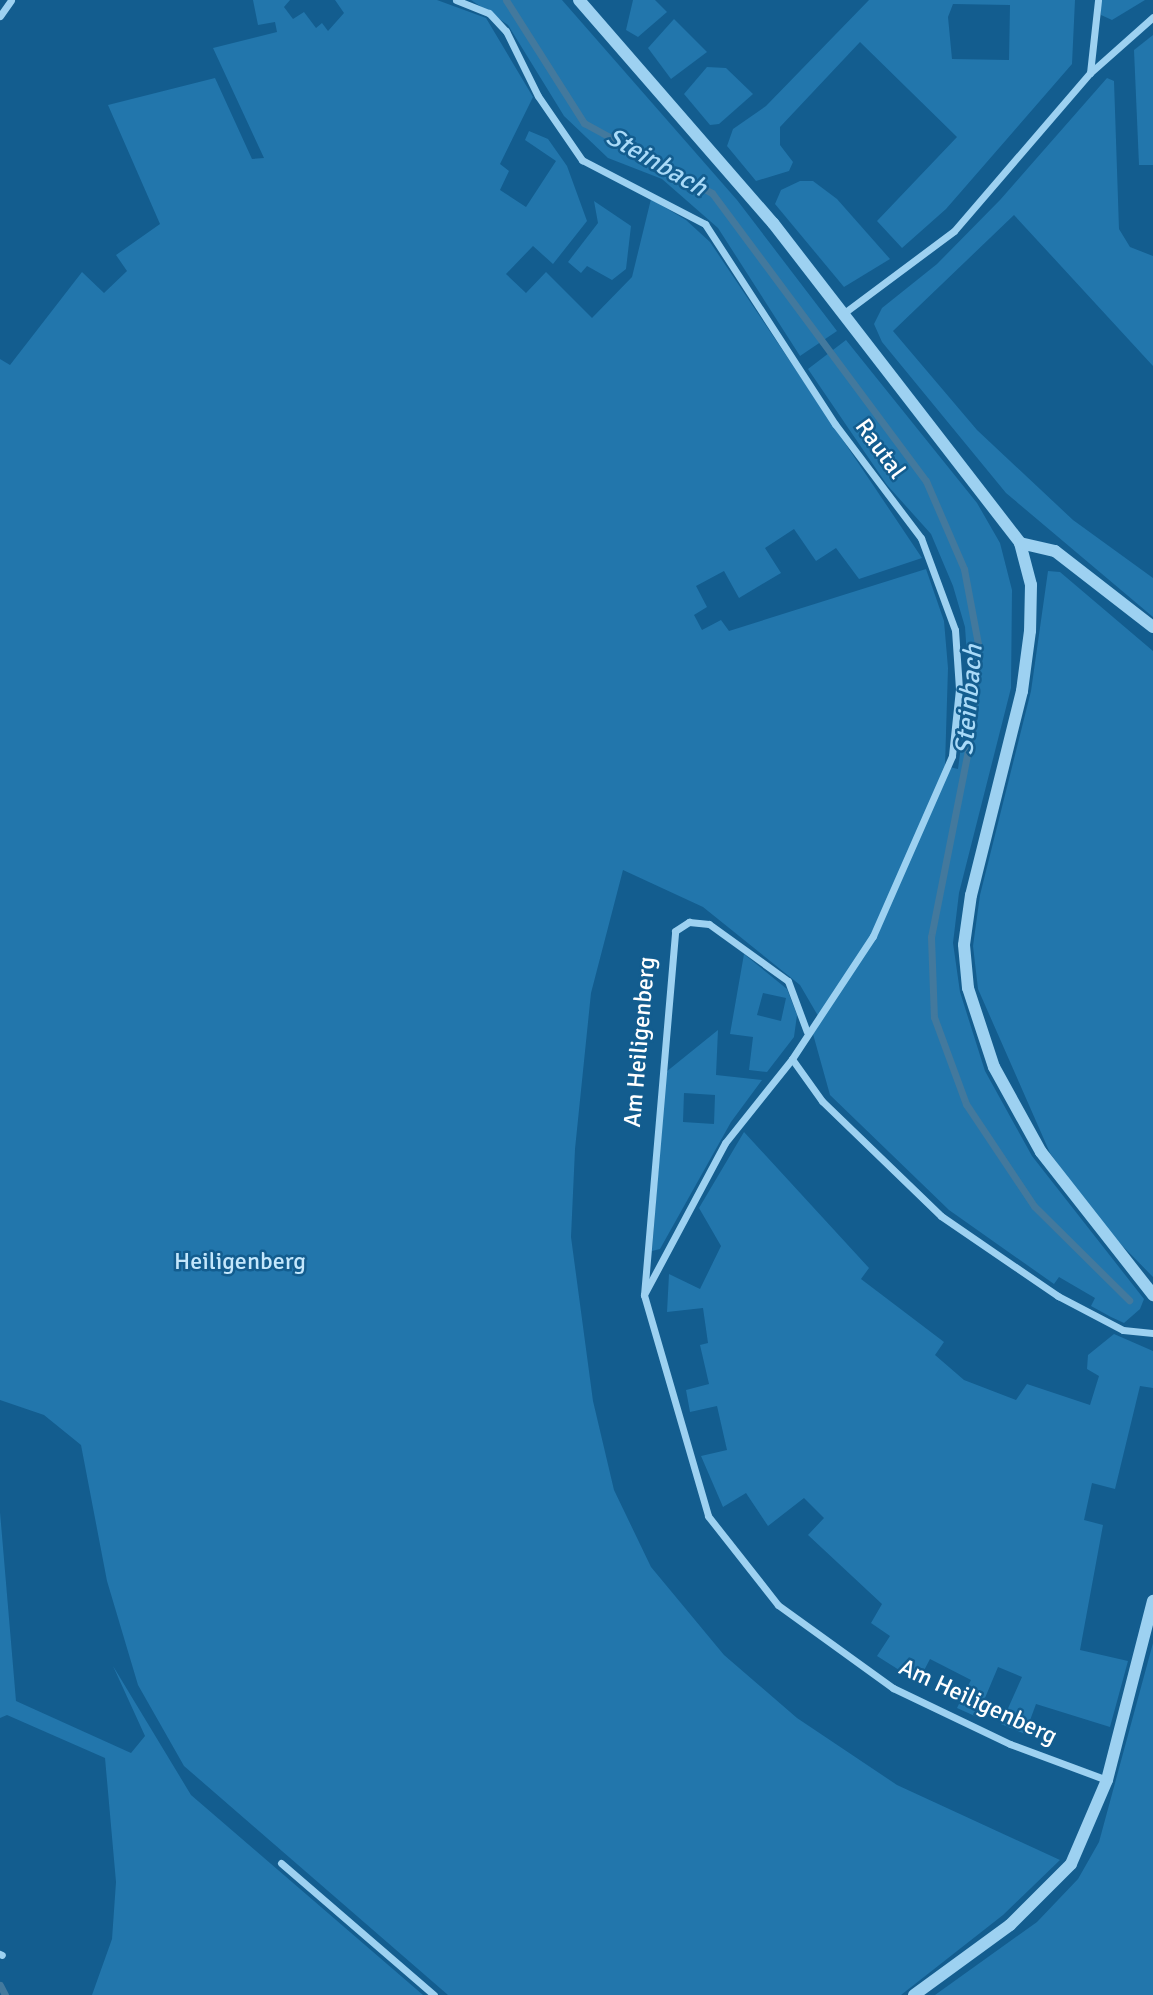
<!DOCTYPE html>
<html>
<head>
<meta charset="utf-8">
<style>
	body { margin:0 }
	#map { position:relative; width:1153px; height:1995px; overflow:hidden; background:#135d8f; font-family:Signika,sans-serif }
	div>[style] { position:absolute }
	.green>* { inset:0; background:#2276ac }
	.stream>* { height:7px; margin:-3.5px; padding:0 3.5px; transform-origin:3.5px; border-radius:3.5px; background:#43799d }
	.minor>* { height:7px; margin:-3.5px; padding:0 3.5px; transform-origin:3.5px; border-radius:3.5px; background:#9dd1f1 }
	.tertiary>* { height:12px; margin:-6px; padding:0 6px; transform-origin:6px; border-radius:6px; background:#9dd1f1 }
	span { translate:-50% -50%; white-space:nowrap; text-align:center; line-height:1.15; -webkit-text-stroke:5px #135d8f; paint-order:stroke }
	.street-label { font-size:24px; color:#fff }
	.park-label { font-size:24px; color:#c4e7fc }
	.water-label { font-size:26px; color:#a9daf8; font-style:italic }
</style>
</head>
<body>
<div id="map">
	<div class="green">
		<div style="clip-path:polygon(253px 0,290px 0,284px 7px,293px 19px,304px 12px,316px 28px,322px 23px,328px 31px,344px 13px,335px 0,437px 0,486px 18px,533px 97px,500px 164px,509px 171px,500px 190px,526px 207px,556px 161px,525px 140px,529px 131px,548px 139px,567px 166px,587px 221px,553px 264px,533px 246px,506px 274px,526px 293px,546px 272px,592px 318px,632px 277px,651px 199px,686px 220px,710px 242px,922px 558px,859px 579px,836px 548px,816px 561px,794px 529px,765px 548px,781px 573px,739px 598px,724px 571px,696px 586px,707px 607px,694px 615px,702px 630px,721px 620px,729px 631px,926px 569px,944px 621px,948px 668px,945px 766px,958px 769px,969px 685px,965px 627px,953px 586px,931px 534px,887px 485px,808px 369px,846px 340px,977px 503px,1000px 543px,1012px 590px,1011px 688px,959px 893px,953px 943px,960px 992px,985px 1071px,1032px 1156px,1144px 1299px,1140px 1309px,1124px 1323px,1111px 1317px,1091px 1306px,1095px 1298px,1059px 1277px,1054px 1284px,949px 1210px,830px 1095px,813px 1034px,821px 1021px,800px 985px,703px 907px,623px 870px,591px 993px,575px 1149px,571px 1237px,593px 1401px,614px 1490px,651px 1567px,724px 1655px,797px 1718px,897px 1785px,1060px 1860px,1003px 1915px,901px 1995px,448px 1995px,184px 1766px,138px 1685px,107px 1581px,81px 1445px,44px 1415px,0 1400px,0 359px,10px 365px,82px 272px,104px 293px,127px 271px,116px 255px,160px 224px,108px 105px,215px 78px,252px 159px,264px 158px,213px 48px,277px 32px,275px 22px,258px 25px)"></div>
		<div style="clip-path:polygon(471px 0,562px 0,737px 200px,837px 331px,800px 356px,718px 228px,662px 179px,608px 158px,564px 116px,508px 25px)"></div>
		<div style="clip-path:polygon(633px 0,655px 0,667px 12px,638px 37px,626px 30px)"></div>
		<div style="clip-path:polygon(evenodd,869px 0,1075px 0,1072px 64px,946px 209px,902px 248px,877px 221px,957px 137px,860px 42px,780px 127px,780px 145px,793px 162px,789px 171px,756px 181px,727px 146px,733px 129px,766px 106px,869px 0,953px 4px,1010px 5px,1009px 60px,952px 59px,948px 17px,953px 4px)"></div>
		<div style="clip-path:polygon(1101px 0,1145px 0,1112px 20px,1101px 15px)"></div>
		<div style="clip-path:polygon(674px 19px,707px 52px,671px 79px,648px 48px)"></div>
		<div style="clip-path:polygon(1153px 35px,1153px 165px,1139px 165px,1134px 50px)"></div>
		<div style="clip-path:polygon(707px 67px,726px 68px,753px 94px,719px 124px,710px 125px,684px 94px)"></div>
		<div style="clip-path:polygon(1107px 78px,1114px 81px,1119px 229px,1130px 247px,1153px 256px,1153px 366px,1014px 215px,893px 331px,977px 430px,1073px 520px,1153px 578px,1153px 617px,1006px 493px,882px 342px,874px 324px,882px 308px,937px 264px,1000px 200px)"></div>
		<div style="clip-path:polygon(800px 181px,813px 181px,837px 199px,890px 259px,844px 287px,775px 204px,781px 190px)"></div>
		<div style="clip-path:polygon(594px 201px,631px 226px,626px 269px,612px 280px,587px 266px,581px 273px,568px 262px,598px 223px)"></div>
		<div style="clip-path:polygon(1048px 571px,1060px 572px,1153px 651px,1153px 1277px,1101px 1224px,1050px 1153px,978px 989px,973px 946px,980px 895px,1031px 691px)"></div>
		<div style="clip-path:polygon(evenodd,744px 954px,787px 989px,797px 1015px,794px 1037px,767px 1072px,749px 1070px,753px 1037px,730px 1034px,744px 954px,763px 993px,786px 998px,781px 1021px,757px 1015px,763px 993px)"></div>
		<div style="clip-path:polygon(evenodd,718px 1030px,716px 1075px,762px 1080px,731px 1122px,660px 1249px,652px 1251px,666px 1072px,718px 1030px,684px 1093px,715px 1095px,714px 1124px,683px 1122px,684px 1093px)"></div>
		<div style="clip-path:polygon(744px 1132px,869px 1268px,861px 1279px,944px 1342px,935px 1355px,964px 1380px,1016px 1400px,1027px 1384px,1090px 1405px,1099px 1376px,1087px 1369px,1088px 1355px,1114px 1334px,1153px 1351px,1153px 1388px,1140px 1386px,1115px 1489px,1092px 1483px,1084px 1520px,1103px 1525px,1080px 1650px,1128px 1661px,1110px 1727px,1036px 1704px,1025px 1734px,1001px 1724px,1022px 1677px,998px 1667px,977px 1717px,957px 1708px,971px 1680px,930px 1659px,918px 1682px,877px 1656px,890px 1636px,871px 1623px,882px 1604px,808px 1535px,824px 1518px,804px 1498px,768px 1526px,746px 1493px,723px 1507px,701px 1456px,727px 1450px,717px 1406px,690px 1412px,686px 1390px,709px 1384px,700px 1345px,708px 1343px,703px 1308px,667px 1312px,669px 1274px,700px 1289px,721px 1246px,699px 1208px)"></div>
		<div style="clip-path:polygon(0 1512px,16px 1701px,131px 1753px,145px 1736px,113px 1666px,191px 1795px,423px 1995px,92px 1995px,112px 1939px,116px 1882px,105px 1758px,7px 1715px,0 1718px)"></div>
		<div style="clip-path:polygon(1153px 1643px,1153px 1995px,935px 1995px,1037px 1922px,1078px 1879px,1099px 1842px)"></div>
	</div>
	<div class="stream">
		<div style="left:506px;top:0;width:146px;rotate:57.6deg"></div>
		<div style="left:584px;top:123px;width:146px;rotate:28.7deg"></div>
		<div style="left:712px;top:193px;width:359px;rotate:53.4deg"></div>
		<div style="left:926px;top:481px;width:96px;rotate:66.6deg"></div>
		<div style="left:964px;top:569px;width:76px;rotate:79.4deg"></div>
		<div style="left:978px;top:644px;width:86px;rotate:94deg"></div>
		<div style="left:972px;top:730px;width:211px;rotate:101.2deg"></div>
		<div style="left:931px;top:937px;width:80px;rotate:87.9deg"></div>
		<div style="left:934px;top:1017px;width:93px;rotate:69.8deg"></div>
		<div style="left:966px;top:1104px;width:123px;rotate:56.3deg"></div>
		<div style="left:1034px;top:1206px;width:134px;rotate:44.7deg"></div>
		<div style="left:0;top:1985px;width:11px;rotate:63deg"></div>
	</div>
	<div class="minor">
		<div style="left:456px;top:0;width:35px;rotate:22deg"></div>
		<div style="left:489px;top:13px;width:25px;rotate:47deg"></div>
		<div style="left:506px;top:31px;width:72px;rotate:63.8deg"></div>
		<div style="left:538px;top:96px;width:78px;rotate:55.5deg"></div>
		<div style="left:582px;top:160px;width:139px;rotate:27.5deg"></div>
		<div style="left:705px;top:224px;width:239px;rotate:57deg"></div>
		<div style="left:835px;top:424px;width:143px;rotate:53deg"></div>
		<div style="left:921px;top:538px;width:98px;rotate:69.7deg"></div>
		<div style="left:955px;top:630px;width:59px;rotate:86.1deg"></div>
		<div style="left:959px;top:689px;width:67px;rotate:96deg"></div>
		<div style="left:952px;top:756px;width:197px;rotate:113.7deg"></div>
		<div style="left:873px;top:936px;width:147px;rotate:123.4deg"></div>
		<div style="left:792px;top:1059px;width:107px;rotate:128.6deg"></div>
		<div style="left:725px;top:1143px;width:172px;rotate:118.1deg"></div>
		<div style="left:644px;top:1295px;width:365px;rotate:-85.1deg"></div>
		<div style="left:675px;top:931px;width:17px;rotate:-33deg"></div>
		<div style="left:689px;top:922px;width:20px;rotate:6deg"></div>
		<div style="left:709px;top:924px;width:97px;rotate:35.8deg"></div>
		<div style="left:788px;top:981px;width:54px;rotate:69.6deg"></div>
		<div style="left:0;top:16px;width:19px;rotate:-55deg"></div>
		<div style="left:1090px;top:73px;width:73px;rotate:-83.7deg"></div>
		<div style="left:844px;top:313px;width:137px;rotate:-36.7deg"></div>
		<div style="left:954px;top:231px;width:208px;rotate:-49.3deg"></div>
		<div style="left:1090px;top:73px;width:84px;rotate:-41.6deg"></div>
		<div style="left:792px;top:1059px;width:52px;rotate:54.5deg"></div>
		<div style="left:822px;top:1101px;width:165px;rotate:44deg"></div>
		<div style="left:941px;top:1216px;width:142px;rotate:34.4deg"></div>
		<div style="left:1058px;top:1296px;width:73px;rotate:27.6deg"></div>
		<div style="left:1123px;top:1330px;width:30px;rotate:6deg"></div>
		<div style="left:644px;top:1295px;width:230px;rotate:73.8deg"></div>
		<div style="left:708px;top:1516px;width:113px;rotate:51.8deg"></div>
		<div style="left:778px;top:1605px;width:142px;rotate:35.8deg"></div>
		<div style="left:893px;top:1688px;width:130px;rotate:25.6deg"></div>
		<div style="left:1010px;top:1744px;width:103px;rotate:20.4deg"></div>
		<div style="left:281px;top:1863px;width:202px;rotate:40.8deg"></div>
		<div style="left:0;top:1954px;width:2px;rotate:27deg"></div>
	</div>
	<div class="tertiary">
		<div style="left:579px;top:0;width:296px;rotate:49deg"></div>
		<div style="left:773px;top:223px;width:404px;rotate:52.3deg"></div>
		<div style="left:1020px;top:543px;width:43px;rotate:75.3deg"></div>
		<div style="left:1031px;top:585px;width:46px;rotate:91.2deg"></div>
		<div style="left:1030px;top:631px;width:61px;rotate:97.6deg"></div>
		<div style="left:1022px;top:691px;width:210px;rotate:104deg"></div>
		<div style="left:971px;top:895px;width:50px;rotate:98deg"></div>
		<div style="left:964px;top:945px;width:43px;rotate:84.7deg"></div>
		<div style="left:968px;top:988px;width:83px;rotate:71.8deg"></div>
		<div style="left:994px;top:1067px;width:97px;rotate:61.1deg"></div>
		<div style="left:1041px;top:1152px;width:182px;rotate:51.9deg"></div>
		<div style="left:1020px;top:543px;width:36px;rotate:13deg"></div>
		<div style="left:1055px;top:551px;width:124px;rotate:37.8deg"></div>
		<div style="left:914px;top:1995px;width:119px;rotate:-36.1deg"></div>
		<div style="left:1010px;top:1925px;width:86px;rotate:-45deg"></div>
		<div style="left:1071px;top:1864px;width:91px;rotate:-66.8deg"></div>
		<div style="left:1107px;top:1780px;width:185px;rotate:-75.6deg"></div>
	</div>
	<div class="street-label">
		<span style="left:880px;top:449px;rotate:54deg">Rautal</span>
		<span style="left:640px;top:1042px;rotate:-85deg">Am Heiligenberg</span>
		<span style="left:978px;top:1702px;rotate:25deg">Am Heiligenberg</span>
	</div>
	<div class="park-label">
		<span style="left:240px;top:1262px">Heiligenberg</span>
	</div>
	<div class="water-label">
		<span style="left:656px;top:163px;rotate:30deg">Steinbach</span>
		<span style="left:970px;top:700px;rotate:-85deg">Steinbach</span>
	</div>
</div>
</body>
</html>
